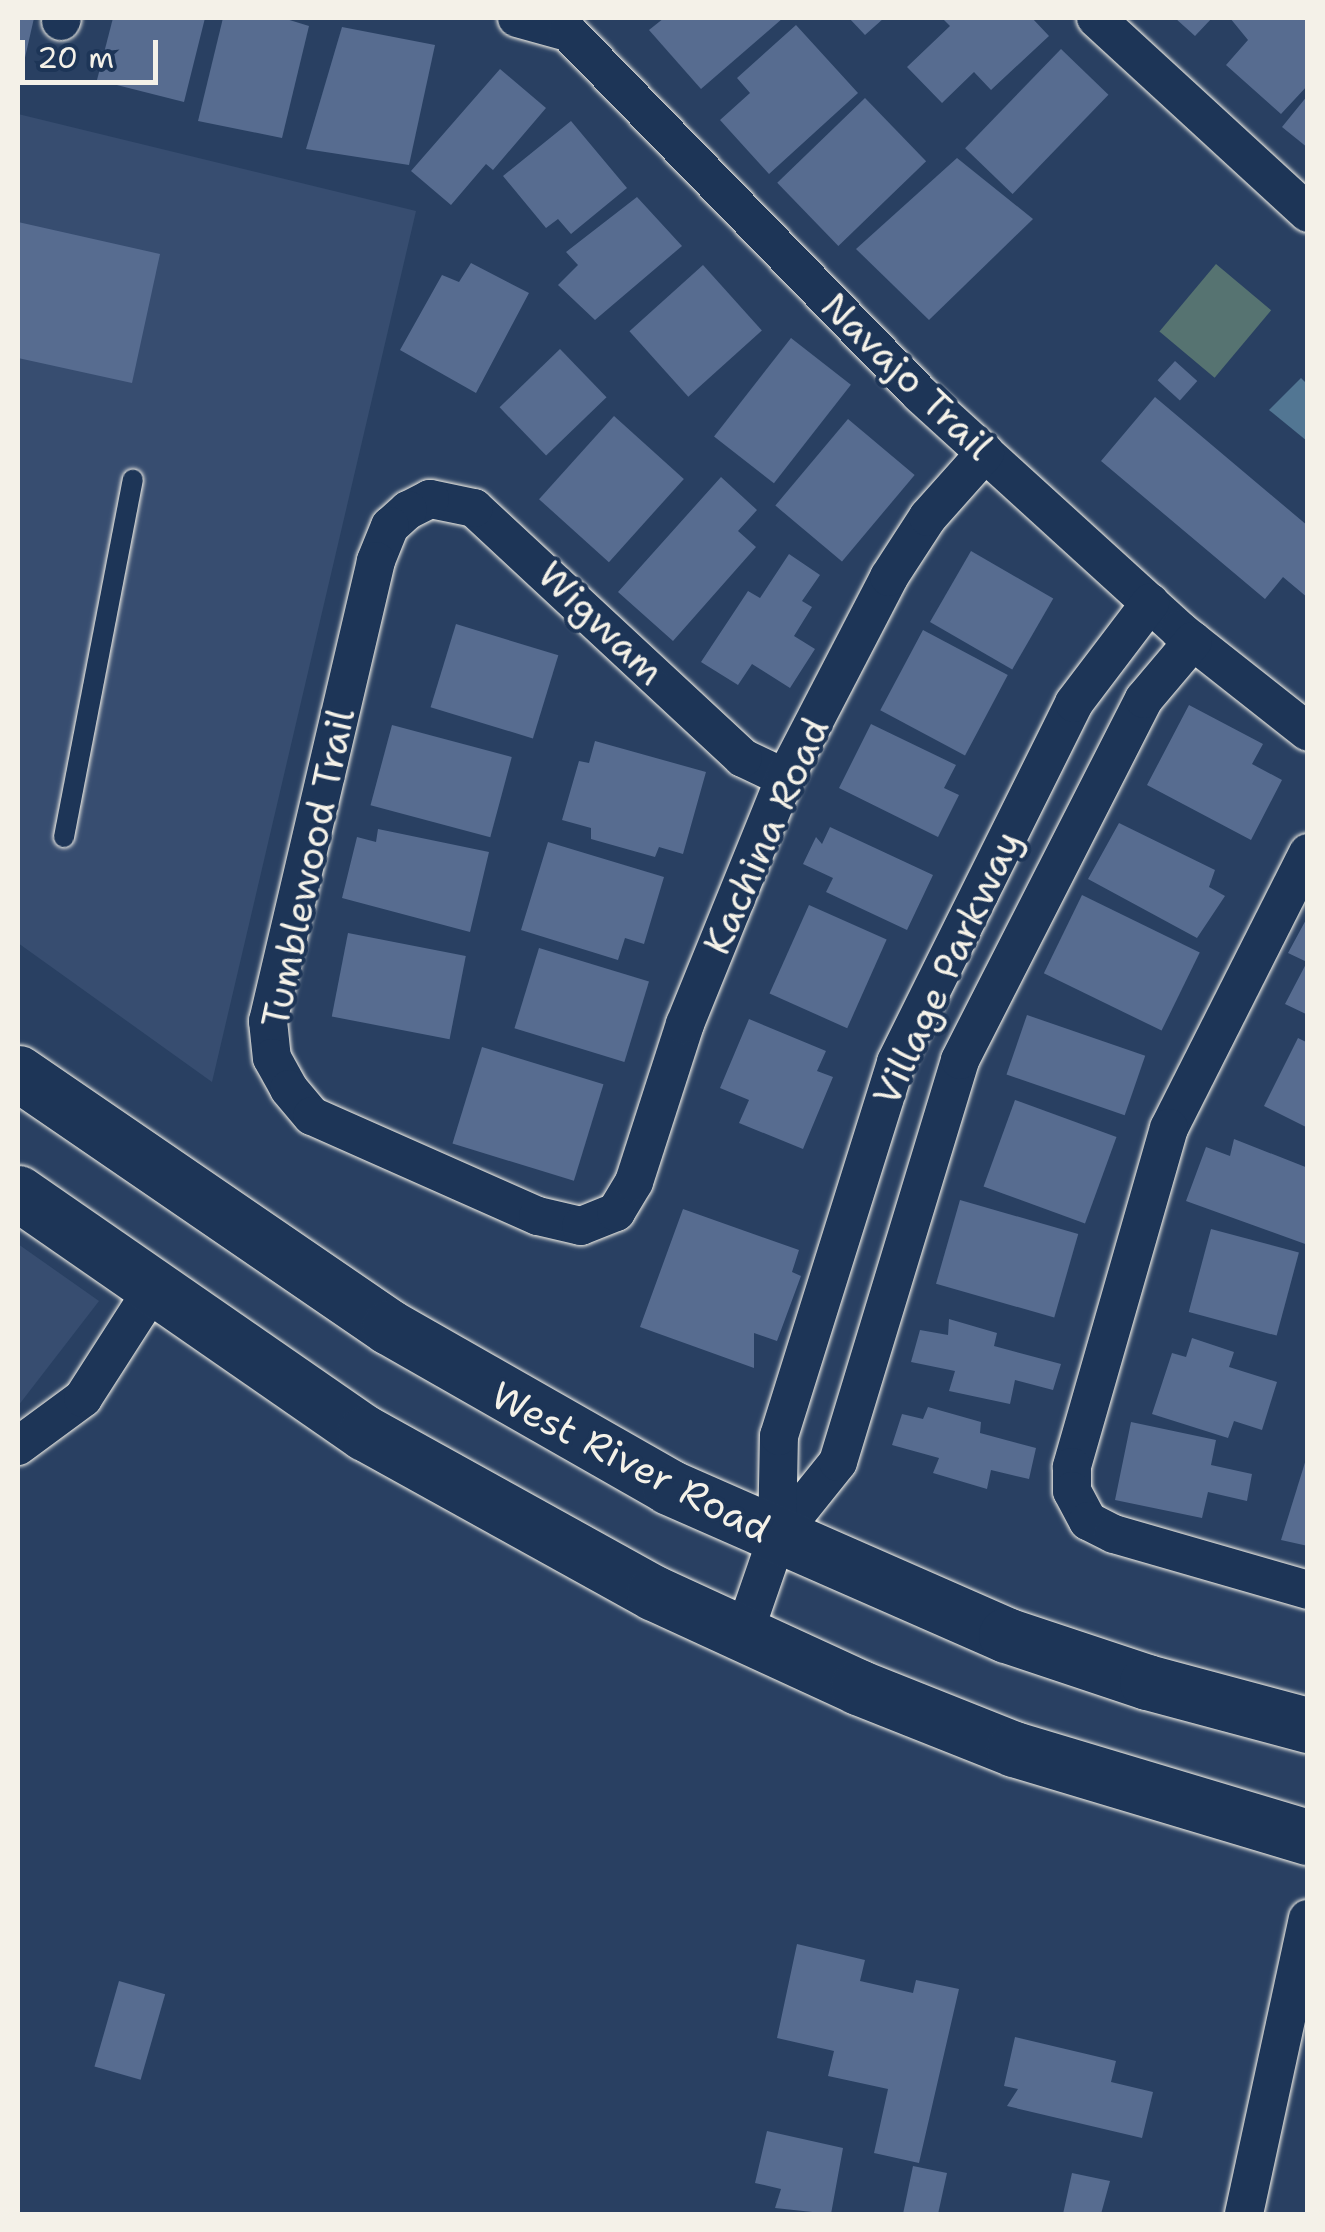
<!DOCTYPE html>
<html>
<head>
<meta charset="utf-8">
<style>
	body { margin:0 }
	#map { position:relative; width:1325px; height:2232px; overflow:hidden; background:#294062; font-family:"Shantell Sans",sans-serif }
	div>[style] { position:absolute }
	.built>* { inset:0; background:#374d70 }
	.green>* { inset:0; background:#567371; transform-origin:0 0 }
	.water>* { inset:0; background:#527693 }
	.building>* { inset:0; background:#576c90; transform-origin:0 0 }
	.roads { filter:drop-shadow(0 0 2px #f4f1e8) drop-shadow(0 0 2px #f4f1e8) }
	.service>* { height:20px; margin:-10px; padding:0 10px; transform-origin:10px; border-radius:10px; background:#1d3557 }
	.minor>* { height:38px; margin:-19px; padding:0 19px; transform-origin:19px; border-radius:19px; background:#1d3557 }
	.primary>* { height:55px; margin:-27.5px; padding:0 27.5px; transform-origin:27.5px; border-radius:27.5px; background:#1d3557 }
	span { translate:-50% -50%; white-space:nowrap; text-align:center; line-height:1.15; -webkit-text-stroke:8px #1d3557; paint-order:stroke }
	.street-label { font-size:38px; color:#f4f1e8 }
	.frame { position:absolute; inset:0; border:20px solid #f4f1e8; pointer-events:none }
	.scale { position:absolute; left:20px; top:40px; width:138px; height:45px; box-sizing:border-box; border:5px solid #f4f1e8; border-top:0; padding-left:12px; font-size:30px; line-height:35px; white-space:nowrap; color:#f4f1e8; -webkit-text-stroke:8px #1d3557; paint-order:stroke }
</style>
</head>
<body>
<div id="map">
	<div class="built">
		<div style="clip-path:polygon(18px 114px,416px 211px,212px 1082px,18px 943px)"></div>
		<div style="clip-path:polygon(18px 1244px,99px 1301px,18px 1406px)"></div>
	</div>
	<div class="green">
		<div style="left:1216px;top:264px;width:72px;height:88px;rotate:40deg"></div>
	</div>
	<div class="water">
		<div style="clip-path:polygon(1301px 378px,1307px 384px,1307px 441px,1269px 410px)"></div>
	</div>
	<div class="building">
		<div style="clip-path:polygon(18px 18px,34px 18px,19px 84px,18px 84px)"></div>
		<div style="clip-path:polygon(113px 18px,205px 18px,184px 102px,97px 80px)"></div>
		<div style="clip-path:polygon(223px 18px,283px 18px,309px 26px,282px 138px,198px 121px)"></div>
		<div style="clip-path:polygon(664px 18px,783px 18px,701px 89px,649px 30px)"></div>
		<div style="clip-path:polygon(849px 18px,884px 18px,865px 35px)"></div>
		<div style="clip-path:polygon(942px 18px,1032px 18px,1049px 36px,991px 90px,974px 72px,942px 103px,907px 67px,950px 26px)"></div>
		<div style="clip-path:polygon(1175px 18px,1212px 18px,1195px 36px)"></div>
		<div style="clip-path:polygon(1230px 18px,1308px 18px,1308px 85px,1281px 114px,1226px 65px,1248px 40px)"></div>
		<div style="clip-path:polygon(796px 25px,858px 93px,769px 174px,720px 120px,750px 93px,737px 78px)"></div>
		<div style="clip-path:polygon(342px 27px,435px 45px,409px 165px,306px 149px)"></div>
		<div style="left:1061px;top:49px;width:66px;height:138px;rotate:44deg"></div>
		<div style="clip-path:polygon(500px 69px,546px 108px,493px 170px,486px 164px,451px 205px,411px 171px)"></div>
		<div style="clip-path:polygon(1308px 95px,1308px 148px,1282px 127px)"></div>
		<div style="left:865px;top:98px;width:88px;height:122px;rotate:46deg"></div>
		<div style="clip-path:polygon(571px 121px,627px 188px,571px 234px,558px 219px,546px 228px,503px 176px)"></div>
		<div style="clip-path:polygon(957px 158px,1033px 219px,929px 320px,856px 249px)"></div>
		<div style="clip-path:polygon(637px 197px,682px 246px,595px 320px,558px 285px,578px 265px,566px 252px)"></div>
		<div style="clip-path:polygon(18px 222px,160px 254px,132px 383px,18px 358px)"></div>
		<div style="clip-path:polygon(471px 263px,529px 293px,476px 393px,400px 350px,442px 275px,459px 282px)"></div>
		<div style="left:703px;top:265px;width:88px;height:99px;rotate:48deg"></div>
		<div style="left:791px;top:338px;width:76px;height:125px;rotate:38deg"></div>
		<div style="left:560px;top:349px;width:67px;height:84px;rotate:46deg"></div>
		<div style="left:1175px;top:361px;width:30px;height:26px;rotate:42deg"></div>
		<div style="clip-path:polygon(1155px 397px,1308px 526px,1308px 598px,1283px 577px,1265px 599px,1101px 461px)"></div>
		<div style="left:614px;top:416px;width:94px;height:112px;rotate:42deg"></div>
		<div style="left:848px;top:419px;width:87px;height:113px;rotate:40deg"></div>
		<div style="clip-path:polygon(721px 477px,757px 510px,738px 531px,756px 547px,673px 641px,618px 592px)"></div>
		<div style="left:971px;top:551px;width:95px;height:82px;rotate:30deg"></div>
		<div style="clip-path:polygon(789px 554px,820px 575px,802px 601px,812px 607px,794px 636px,815px 649px,790px 688px,752px 664px,738px 685px,701px 662px,748px 591px,760px 598px)"></div>
		<div style="left:456px;top:624px;width:107px;height:87px;rotate:17deg"></div>
		<div style="left:923px;top:630px;width:96px;height:91px;rotate:28deg"></div>
		<div style="clip-path:polygon(1189px 705px,1263px 744px,1252px 764px,1282px 780px,1251px 840px,1147px 785px)"></div>
		<div style="clip-path:polygon(871px 724px,956px 765px,944px 788px,959px 795px,938px 837px,839px 788px)"></div>
		<div style="left:392px;top:725px;width:124px;height:83px;rotate:15deg"></div>
		<div style="clip-path:polygon(595px 741px,706px 772px,683px 854px,659px 847px,655px 857px,591px 839px,591px 828px,562px 820px,579px 761px,589px 763px)"></div>
		<div style="clip-path:polygon(1119px 823px,1215px 870px,1209px 887px,1225px 896px,1197px 938px,1088px 879px)"></div>
		<div style="clip-path:polygon(830px 827px,933px 875px,907px 930px,826px 892px,833px 878px,803px 864px,816px 837px,822px 844px)"></div>
		<div style="clip-path:polygon(378px 829px,489px 852px,470px 932px,342px 898px,357px 837px,376px 842px)"></div>
		<div style="clip-path:polygon(548px 842px,664px 877px,644px 944px,625px 938px,618px 960px,521px 930px)"></div>
		<div style="left:1082px;top:895px;width:131px;height:87px;rotate:26deg"></div>
		<div style="left:809px;top:905px;width:85px;height:97px;rotate:24deg"></div>
		<div style="clip-path:polygon(1308px 916px,1308px 1015px,1285px 1004px,1307px 962px,1288px 953px)"></div>
		<div style="left:348px;top:933px;width:120px;height:85px;rotate:11deg"></div>
		<div style="left:539px;top:948px;width:115px;height:84px;rotate:17deg"></div>
		<div style="left:1027px;top:1015px;width:125px;height:63px;rotate:19deg"></div>
		<div style="clip-path:polygon(749px 1019px,826px 1051px,817px 1071px,833px 1077px,803px 1149px,739px 1123px,749px 1100px,720px 1088px)"></div>
		<div style="clip-path:polygon(1298px 1038px,1308px 1043px,1308px 1128px,1264px 1106px)"></div>
		<div style="left:482px;top:1047px;width:127px;height:101px;rotate:17deg"></div>
		<div style="left:1015px;top:1100px;width:108px;height:92px;rotate:20deg"></div>
		<div style="clip-path:polygon(1234px 1139px,1308px 1168px,1308px 1245px,1186px 1201px,1206px 1147px,1230px 1156px)"></div>
		<div style="left:960px;top:1200px;width:123px;height:87px;rotate:16deg"></div>
		<div style="clip-path:polygon(683px 1209px,799px 1250px,792px 1272px,801px 1276px,777px 1341px,754px 1333px,754px 1368px,640px 1327px)"></div>
		<div style="left:1211px;top:1229px;width:91px;height:86px;rotate:15deg"></div>
		<div style="clip-path:polygon(949px 1319px,997px 1333px,994px 1346px,1061px 1364px,1053px 1390px,1015px 1380px,1010px 1404px,949px 1391px,955px 1371px,911px 1362px,920px 1330px,948px 1335px)"></div>
		<div style="clip-path:polygon(1192px 1338px,1234px 1352px,1229px 1367px,1277px 1382px,1262px 1430px,1234px 1421px,1228px 1438px,1152px 1414px,1172px 1353px,1186px 1357px)"></div>
		<div style="clip-path:polygon(928px 1407px,981px 1422px,980px 1433px,1036px 1448px,1029px 1479px,991px 1470px,987px 1489px,933px 1473px,939px 1458px,892px 1445px,902px 1414px,923px 1419px)"></div>
		<div style="clip-path:polygon(1131px 1422px,1216px 1440px,1211px 1465px,1252px 1474px,1247px 1501px,1208px 1492px,1202px 1518px,1115px 1500px)"></div>
		<div style="clip-path:polygon(1307px 1456px,1308px 1457px,1308px 1546px,1281px 1540px)"></div>
		<div style="clip-path:polygon(797px 1944px,865px 1960px,860px 1981px,913px 1993px,916px 1980px,959px 1989px,919px 2163px,874px 2153px,888px 2089px,828px 2076px,834px 2051px,777px 2038px)"></div>
		<div style="left:119px;top:1981px;width:48px;height:89px;rotate:16deg"></div>
		<div style="clip-path:polygon(1015px 2037px,1116px 2061px,1111px 2082px,1153px 2092px,1142px 2138px,1007px 2106px,1018px 2089px,1004px 2086px)"></div>
		<div style="clip-path:polygon(767px 2131px,843px 2148px,831px 2214px,775px 2208px,781px 2189px,755px 2183px)"></div>
		<div style="clip-path:polygon(913px 2166px,947px 2173px,938px 2214px,903px 2214px)"></div>
		<div style="clip-path:polygon(1072px 2173px,1110px 2181px,1101px 2214px,1063px 2214px)"></div>
	</div>
	<div class="roads">
		<div class="service">
			<div style="left:64px;top:837px;width:364px;rotate:-79.1deg"></div>
		</div>
		<div class="minor">
			<div style="left:517px;top:18px;width:53px;rotate:15.4deg"></div>
			<div style="left:568px;top:32px;width:505px;rotate:45.8deg"></div>
			<div style="left:920px;top:394px;width:350px;rotate:42.3deg"></div>
			<div style="left:1179px;top:630px;width:164px;rotate:38.3deg"></div>
			<div style="left:1096px;top:18px;width:288px;rotate:42.6deg"></div>
			<div style="left:61px;top:21px;width:3px;rotate:-72deg"></div>
			<div style="left:785px;top:778px;width:47px;rotate:-154.5deg"></div>
			<div style="left:743px;top:758px;width:367px;rotate:-137.1deg"></div>
			<div style="left:474px;top:508px;width:45px;rotate:-168.4deg"></div>
			<div style="left:430px;top:499px;width:25px;rotate:153deg"></div>
			<div style="left:408px;top:510px;width:24px;rotate:138deg"></div>
			<div style="left:390px;top:526px;width:38px;rotate:112deg"></div>
			<div style="left:376px;top:561px;width:473px;rotate:103.2deg"></div>
			<div style="left:268px;top:1021px;width:37px;rotate:84deg"></div>
			<div style="left:272px;top:1058px;width:35px;rotate:61deg"></div>
			<div style="left:289px;top:1089px;width:35px;rotate:50deg"></div>
			<div style="left:312px;top:1116px;width:247px;rotate:23.9deg"></div>
			<div style="left:538px;top:1216px;width:44px;rotate:13.1deg"></div>
			<div style="left:581px;top:1226px;width:38px;rotate:-22deg"></div>
			<div style="left:616px;top:1212px;width:35px;rotate:-59deg"></div>
			<div style="left:634px;top:1182px;width:166px;rotate:-72.1deg"></div>
			<div style="left:685px;top:1024px;width:266px;rotate:-67.9deg"></div>
			<div style="left:785px;top:778px;width:226px;rotate:-62.6deg"></div>
			<div style="left:889px;top:577px;width:72px;rotate:-57deg"></div>
			<div style="left:928px;top:517px;width:86px;rotate:-48.3deg"></div>
			<div style="left:1308px;top:853px;width:308px;rotate:116.8deg"></div>
			<div style="left:1169px;top:1128px;width:353px;rotate:106deg"></div>
			<div style="left:1072px;top:1467px;width:24px;rotate:90deg"></div>
			<div style="left:1072px;top:1491px;width:34px;rotate:62deg"></div>
			<div style="left:1088px;top:1521px;width:29px;rotate:27deg"></div>
			<div style="left:1114px;top:1534px;width:202px;rotate:16.1deg"></div>
			<div style="left:18px;top:1446px;width:81px;rotate:-36.4deg"></div>
			<div style="left:83px;top:1398px;width:130px;rotate:-57.3deg"></div>
			<div style="left:777px;top:1538px;width:97px;rotate:-51.2deg"></div>
			<div style="left:838px;top:1462px;width:420px;rotate:-73.1deg"></div>
			<div style="left:960px;top:1060px;width:405px;rotate:-63deg"></div>
			<div style="left:1144px;top:699px;width:76px;rotate:-49.8deg"></div>
			<div style="left:743px;top:1636px;width:104px;rotate:-70.9deg"></div>
			<div style="left:777px;top:1538px;width:102px;rotate:-88.9deg"></div>
			<div style="left:779px;top:1436px;width:392px;rotate:-72.6deg"></div>
			<div style="left:896px;top:1062px;width:401px;rotate:-63.6deg"></div>
			<div style="left:1074px;top:703px;width:126px;rotate:-52.8deg"></div>
			<div style="left:1244px;top:2214px;width:302px;rotate:-77.8deg"></div>
		</div>
		<div class="primary">
			<div style="left:18px;top:1073px;width:450px;rotate:34.4deg"></div>
			<div style="left:389px;top:1327px;width:322px;rotate:29.7deg"></div>
			<div style="left:669px;top:1487px;width:368px;rotate:23.7deg"></div>
			<div style="left:1006px;top:1635px;width:149px;rotate:18.4deg"></div>
			<div style="left:1147px;top:1682px;width:167px;rotate:15deg"></div>
			<div style="left:18px;top:1193px;width:422px;rotate:34.7deg"></div>
			<div style="left:365px;top:1433px;width:330px;rotate:29deg"></div>
			<div style="left:654px;top:1593px;width:225px;rotate:24.7deg"></div>
			<div style="left:858px;top:1687px;width:168px;rotate:21.7deg"></div>
			<div style="left:1014px;top:1749px;width:307px;rotate:16.7deg"></div>
		</div>
	</div>
	<div class="street-label">
		<span style="left:907px;top:376px;rotate:44deg">Navajo Trail</span>
		<span style="left:601px;top:623px;rotate:44deg">Wigwam</span>
		<span style="left:766px;top:836px;rotate:-66deg">Kachina Road</span>
		<span style="left:308px;top:868px;rotate:-78deg">Tumblewood Trail</span>
		<span style="left:947px;top:968px;rotate:-65deg">Village Parkway</span>
		<span style="left:631px;top:1462px;rotate:27deg">West River Road</span>
	</div>
	<div class="frame"></div>
	<div class="scale">20 m</div>
</div>
</body>
</html>
